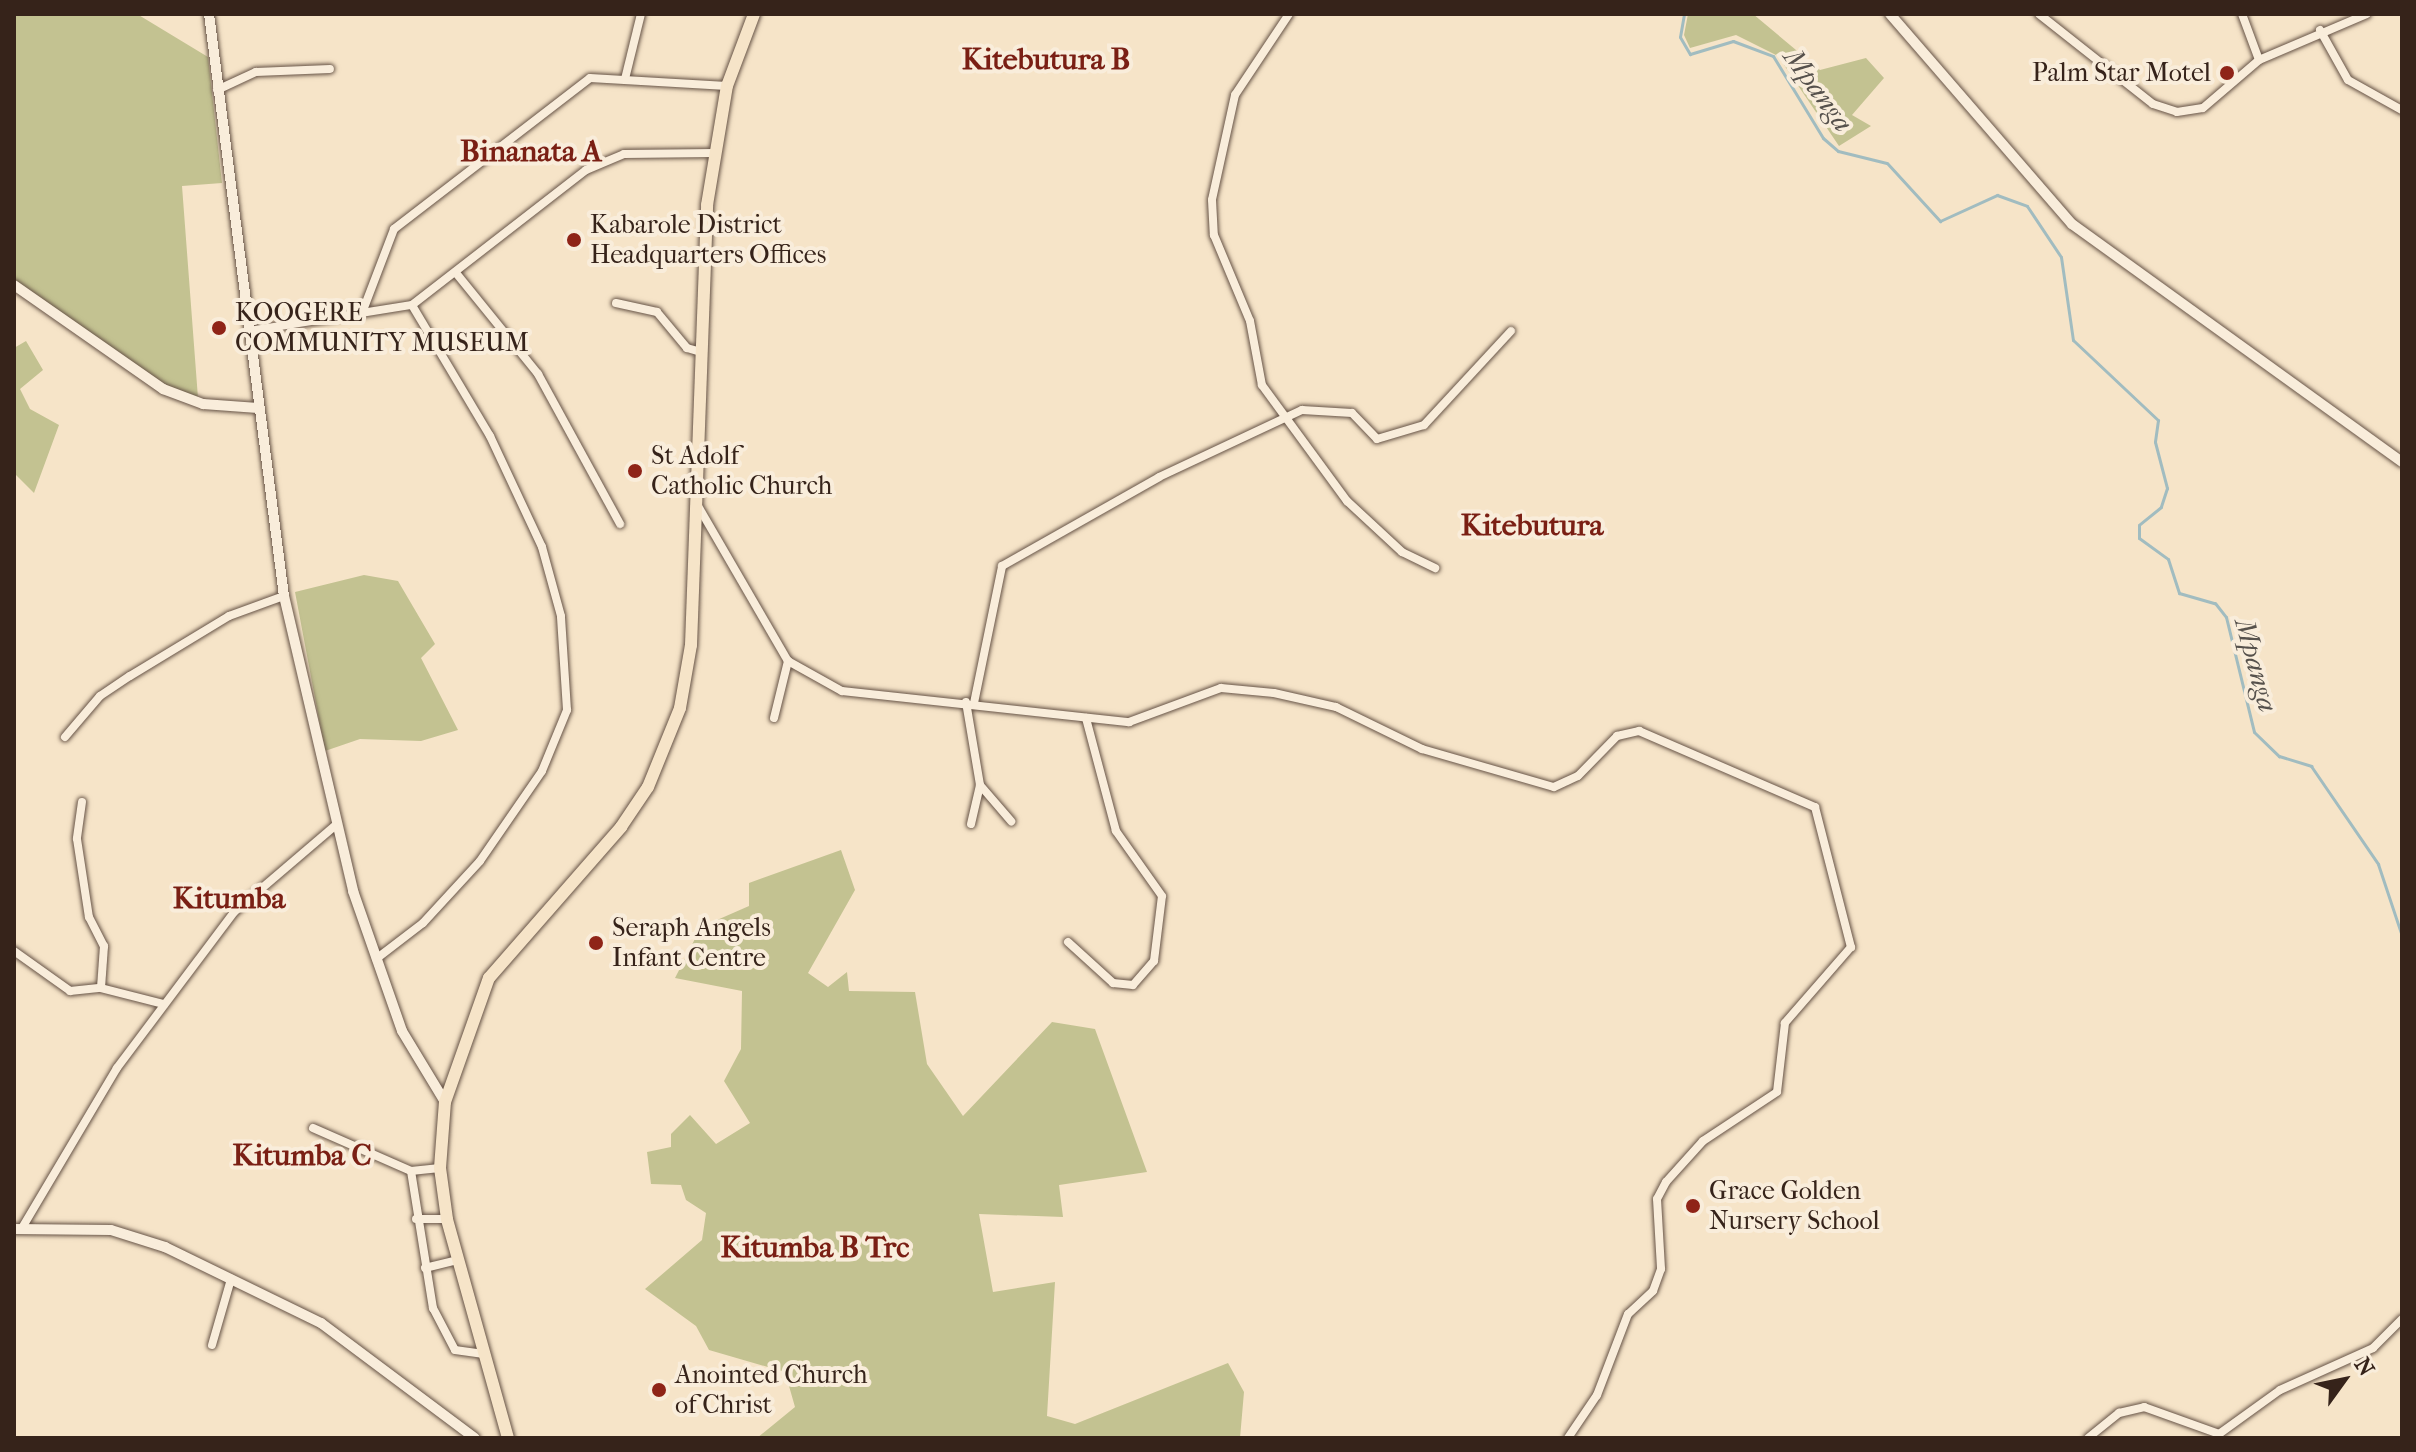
<!DOCTYPE html>
<html>
<head>
<meta charset="utf-8">
<style>
	body { margin:0 }
	#map { position:relative; width:2416px; height:1452px; overflow:hidden; background:#f6e4c8; font-family:"IM FELL French Canon",serif }
	div>[style] { position:absolute }
	.green>* { inset:0; background:#c3c291 }
	.stream>* { height:3px; margin:-1.5px; padding:0 1.5px; transform-origin:1.5px; border-radius:1.5px; background:#a1bcc0 }
	.roads { filter:drop-shadow(0 0 2px #665346) drop-shadow(0 0 2px #665346) }
	.minor>* { height:8px; margin:-4px; padding:0 4px; transform-origin:4px; border-radius:4px; background:#f9eddb }
	.tertiary>* { height:10px; margin:-5px; padding:0 5px; transform-origin:5px; border-radius:5px; background:#f9eddb }
	.trunk>* { height:12px; margin:-6px; padding:0 6px; transform-origin:6px; border-radius:6px; background:#f6e4c8 }
	.dots>* { width:22px; height:22px; translate:-50% -50%; box-sizing:border-box; border:4px solid #f9eddb; border-radius:50% }
	span { translate:-50% -50%; white-space:nowrap; text-align:center; line-height:1.15; -webkit-text-stroke:8px #f9eddb; paint-order:stroke }
	.poi-label { font-size:26px; color:#36231a }
	.right { translate:-100% -50%; text-align:right }
	.left { translate:0 -50%; text-align:left }
	.water-label { font-size:28px; color:#56514c; font-style:italic }
	.quarter-label { font-size:30px; color:#7a1f14; font-weight:700 }
	.frame { position:absolute; inset:0; border:16px solid #36231a; pointer-events:none }
	.north { position:absolute; left:2304px; top:1340px; width:80px; height:80px; -webkit-text-stroke:6px #f9eddb; paint-order:stroke; rotate:57deg; font-size:22px; font-weight:700; line-height:32px; text-align:center; color:#36231a }
	.north::after { content:''; display:block; margin:auto; width:28px; height:36px; background:#36231a; clip-path:polygon(50% 0,100% 100%,50% 72%,0 100%) }
</style>
</head>
<body>
<div id="map">
	<div class="green">
		<div style="clip-path:polygon(14px 14px,137px 14px,208px 57px,222px 183px,182px 186px,198px 398px,169px 390px,14px 280px)"></div>
		<div style="clip-path:polygon(1688px 14px,1753px 14px,1820px 70px,1866px 58px,1884px 78px,1852px 115px,1871px 126px,1839px 146px,1778px 56px,1736px 35px,1690px 48px,1684px 35px)"></div>
		<div style="clip-path:polygon(26px 341px,43px 370px,20px 389px,30px 409px,59px 425px,34px 493px,14px 473px,14px 348px)"></div>
		<div style="clip-path:polygon(364px 575px,398px 581px,435px 644px,421px 658px,458px 730px,421px 741px,360px 739px,325px 751px,295px 592px)"></div>
		<div style="clip-path:polygon(841px 850px,855px 890px,808px 973px,828px 987px,847px 972px,849px 991px,915px 992px,927px 1064px,963px 1116px,1052px 1022px,1095px 1029px,1147px 1172px,1059px 1185px,1063px 1217px,979px 1214px,993px 1292px,1055px 1282px,1047px 1416px,1075px 1424px,1228px 1363px,1244px 1392px,1240px 1438px,757px 1438px,795px 1407px,785px 1372px,709px 1350px,696px 1326px,645px 1289px,702px 1240px,706px 1213px,686px 1200px,681px 1185px,651px 1184px,647px 1152px,671px 1147px,671px 1134px,690px 1115px,716px 1144px,750px 1123px,724px 1081px,741px 1049px,742px 991px,675px 978px,701px 927px,749px 906px,749px 883px)"></div>
	</div>
	<div class="stream">
		<div style="left:1684px;top:14px;width:23px;rotate:100deg"></div>
		<div style="left:1680px;top:37px;width:20px;rotate:60deg"></div>
		<div style="left:1690px;top:54px;width:45px;rotate:-16.8deg"></div>
		<div style="left:1733px;top:41px;width:43px;rotate:20.6deg"></div>
		<div style="left:1773px;top:56px;width:96px;rotate:58.6deg"></div>
		<div style="left:1823px;top:138px;width:20px;rotate:41deg"></div>
		<div style="left:1838px;top:151px;width:50px;rotate:13.8deg"></div>
		<div style="left:1887px;top:163px;width:79px;rotate:47.6deg"></div>
		<div style="left:1940px;top:221px;width:63px;rotate:-24.5deg"></div>
		<div style="left:1997px;top:195px;width:32px;rotate:20deg"></div>
		<div style="left:2027px;top:206px;width:61px;rotate:56.3deg"></div>
		<div style="left:2061px;top:257px;width:84px;rotate:81.8deg"></div>
		<div style="left:2073px;top:340px;width:117px;rotate:43.3deg"></div>
		<div style="left:2158px;top:420px;width:22px;rotate:98deg"></div>
		<div style="left:2155px;top:442px;width:48px;rotate:75.4deg"></div>
		<div style="left:2167px;top:488px;width:20px;rotate:108deg"></div>
		<div style="left:2161px;top:507px;width:28px;rotate:141deg"></div>
		<div style="left:2139px;top:525px;width:13px;rotate:90deg"></div>
		<div style="left:2139px;top:538px;width:36px;rotate:36deg"></div>
		<div style="left:2168px;top:559px;width:36px;rotate:72deg"></div>
		<div style="left:2179px;top:593px;width:37px;rotate:16deg"></div>
		<div style="left:2215px;top:603px;width:18px;rotate:52deg"></div>
		<div style="left:2226px;top:617px;width:118px;rotate:76.3deg"></div>
		<div style="left:2254px;top:732px;width:35px;rotate:44deg"></div>
		<div style="left:2279px;top:756px;width:34px;rotate:17deg"></div>
		<div style="left:2311px;top:766px;width:119px;rotate:55.6deg"></div>
		<div style="left:2378px;top:864px;width:76px;rotate:71.6deg"></div>
	</div>
	<div class="roads">
		<div class="minor">
			<div style="left:1289px;top:14px;width:97px;rotate:123.7deg"></div>
			<div style="left:1235px;top:95px;width:107px;rotate:102.4deg"></div>
			<div style="left:1212px;top:200px;width:35px;rotate:87deg"></div>
			<div style="left:1214px;top:235px;width:93px;rotate:67.3deg"></div>
			<div style="left:1250px;top:321px;width:65px;rotate:79.4deg"></div>
			<div style="left:1262px;top:385px;width:144px;rotate:53.8deg"></div>
			<div style="left:1347px;top:501px;width:75px;rotate:42.8deg"></div>
			<div style="left:1402px;top:552px;width:37px;rotate:26deg"></div>
			<div style="left:2039px;top:14px;width:145px;rotate:38.3deg"></div>
			<div style="left:2153px;top:104px;width:25px;rotate:18deg"></div>
			<div style="left:2177px;top:112px;width:26px;rotate:-9deg"></div>
			<div style="left:2203px;top:108px;width:74px;rotate:-40.6deg"></div>
			<div style="left:2259px;top:60px;width:117px;rotate:-23.1deg"></div>
			<div style="left:2242px;top:14px;width:49px;rotate:69.7deg"></div>
			<div style="left:2320px;top:30px;width:57px;rotate:60.8deg"></div>
			<div style="left:2348px;top:80px;width:62px;rotate:29.1deg"></div>
			<div style="left:625px;top:79px;width:67px;rotate:-76.2deg"></div>
			<div style="left:217px;top:90px;width:43px;rotate:-24.8deg"></div>
			<div style="left:256px;top:72px;width:74px;rotate:-2.3deg"></div>
			<div style="left:456px;top:273px;width:130px;rotate:50.9deg"></div>
			<div style="left:538px;top:374px;width:171px;rotate:61.3deg"></div>
			<div style="left:616px;top:303px;width:42px;rotate:12.4deg"></div>
			<div style="left:657px;top:312px;width:47px;rotate:50.2deg"></div>
			<div style="left:687px;top:348px;width:15px;rotate:16deg"></div>
			<div style="left:362px;top:313px;width:90px;rotate:-69.1deg"></div>
			<div style="left:394px;top:229px;width:247px;rotate:-37.6deg"></div>
			<div style="left:590px;top:78px;width:137px;rotate:3.3deg"></div>
			<div style="left:249px;top:331px;width:165px;rotate:-9.1deg"></div>
			<div style="left:412px;top:305px;width:220px;rotate:-37.8deg"></div>
			<div style="left:586px;top:170px;width:41px;rotate:-22.8deg"></div>
			<div style="left:624px;top:154px;width:90px;rotate:-0.6deg"></div>
			<div style="left:698px;top:506px;width:179px;rotate:59.9deg"></div>
			<div style="left:788px;top:661px;width:62px;rotate:29.1deg"></div>
			<div style="left:842px;top:691px;width:289px;rotate:6.2deg"></div>
			<div style="left:1129px;top:722px;width:98px;rotate:-20.3deg"></div>
			<div style="left:1221px;top:688px;width:53px;rotate:5.4deg"></div>
			<div style="left:1274px;top:693px;width:64px;rotate:12.7deg"></div>
			<div style="left:1336px;top:707px;width:96px;rotate:26deg"></div>
			<div style="left:1422px;top:749px;width:137px;rotate:16.1deg"></div>
			<div style="left:1554px;top:787px;width:26px;rotate:-25deg"></div>
			<div style="left:1578px;top:776px;width:56px;rotate:-45.7deg"></div>
			<div style="left:1617px;top:736px;width:23px;rotate:-13deg"></div>
			<div style="left:1639px;top:731px;width:192px;rotate:23.4deg"></div>
			<div style="left:1815px;top:807px;width:145px;rotate:75.6deg"></div>
			<div style="left:1851px;top:947px;width:101px;rotate:131deg"></div>
			<div style="left:1785px;top:1023px;width:69px;rotate:96.6deg"></div>
			<div style="left:1777px;top:1092px;width:89px;rotate:146.5deg"></div>
			<div style="left:1703px;top:1141px;width:55px;rotate:132.1deg"></div>
			<div style="left:1666px;top:1182px;width:19px;rotate:118deg"></div>
			<div style="left:1657px;top:1199px;width:70px;rotate:86.7deg"></div>
			<div style="left:1661px;top:1269px;width:23px;rotate:110deg"></div>
			<div style="left:1653px;top:1291px;width:34px;rotate:137deg"></div>
			<div style="left:1628px;top:1314px;width:87px;rotate:110.9deg"></div>
			<div style="left:1597px;top:1395px;width:52px;rotate:124deg"></div>
			<div style="left:966px;top:702px;width:84px;rotate:80.4deg"></div>
			<div style="left:980px;top:785px;width:48px;rotate:49.3deg"></div>
			<div style="left:974px;top:703px;width:140px;rotate:-78.4deg"></div>
			<div style="left:1002px;top:566px;width:180px;rotate:-29.5deg"></div>
			<div style="left:1159px;top:477px;width:158px;rotate:-25.1deg"></div>
			<div style="left:1302px;top:410px;width:50px;rotate:3.4deg"></div>
			<div style="left:1352px;top:413px;width:36px;rotate:46deg"></div>
			<div style="left:1377px;top:439px;width:49px;rotate:-16.6deg"></div>
			<div style="left:1424px;top:425px;width:128px;rotate:-47.2deg"></div>
			<div style="left:774px;top:718px;width:59px;rotate:-76.2deg"></div>
			<div style="left:65px;top:737px;width:54px;rotate:-49.5deg"></div>
			<div style="left:100px;top:696px;width:36px;rotate:-34deg"></div>
			<div style="left:130px;top:676px;width:116px;rotate:-31.2deg"></div>
			<div style="left:229px;top:616px;width:59px;rotate:-20deg"></div>
			<div style="left:82px;top:802px;width:37px;rotate:98deg"></div>
			<div style="left:77px;top:839px;width:79px;rotate:81.3deg"></div>
			<div style="left:89px;top:917px;width:33px;rotate:63deg"></div>
			<div style="left:104px;top:946px;width:42px;rotate:94.1deg"></div>
			<div style="left:971px;top:824px;width:40px;rotate:-77deg"></div>
			<div style="left:1068px;top:942px;width:61px;rotate:42.3deg"></div>
			<div style="left:1113px;top:983px;width:20px;rotate:6deg"></div>
			<div style="left:1133px;top:985px;width:32px;rotate:-49deg"></div>
			<div style="left:1154px;top:961px;width:65px;rotate:-83deg"></div>
			<div style="left:1162px;top:896px;width:80px;rotate:-125.3deg"></div>
			<div style="left:1116px;top:831px;width:117px;rotate:-104.9deg"></div>
			<div style="left:14px;top:951px;width:69px;rotate:35.5deg"></div>
			<div style="left:70px;top:991px;width:31px;rotate:-6deg"></div>
			<div style="left:101px;top:988px;width:65px;rotate:14.3deg"></div>
			<div style="left:376px;top:959px;width:59px;rotate:-37.5deg"></div>
			<div style="left:423px;top:923px;width:84px;rotate:-47.4deg"></div>
			<div style="left:480px;top:861px;width:109px;rotate:-55.4deg"></div>
			<div style="left:542px;top:771px;width:66px;rotate:-67.7deg"></div>
			<div style="left:567px;top:710px;width:94px;rotate:-93.7deg"></div>
			<div style="left:561px;top:616px;width:72px;rotate:-105.4deg"></div>
			<div style="left:542px;top:547px;width:123px;rotate:-115.1deg"></div>
			<div style="left:490px;top:436px;width:152px;rotate:-120.8deg"></div>
			<div style="left:313px;top:1128px;width:107px;rotate:23.7deg"></div>
			<div style="left:411px;top:1171px;width:29px;rotate:-6deg"></div>
			<div style="left:411px;top:1171px;width:139px;rotate:80.9deg"></div>
			<div style="left:433px;top:1308px;width:47px;rotate:62.4deg"></div>
			<div style="left:455px;top:1350px;width:29px;rotate:8deg"></div>
			<div style="left:416px;top:1219px;width:31px"></div>
			<div style="left:22px;top:1228px;width:186px;rotate:-59.3deg"></div>
			<div style="left:117px;top:1068px;width:195px;rotate:-53.1deg"></div>
			<div style="left:234px;top:912px;width:134px;rotate:-40.5deg"></div>
			<div style="left:425px;top:1268px;width:32px;rotate:-14deg"></div>
			<div style="left:212px;top:1345px;width:69px;rotate:-73.9deg"></div>
			<div style="left:2088px;top:1438px;width:40px;rotate:-39deg"></div>
			<div style="left:2119px;top:1413px;width:26px;rotate:-13deg"></div>
			<div style="left:2144px;top:1407px;width:80px;rotate:19.8deg"></div>
			<div style="left:2219px;top:1434px;width:75px;rotate:-35.8deg"></div>
			<div style="left:2280px;top:1390px;width:102px;rotate:-24.3deg"></div>
			<div style="left:2373px;top:1348px;width:41px;rotate:-45deg"></div>
		</div>
		<div class="tertiary">
			<div style="left:209px;top:14px;width:587px;rotate:82.66deg"></div>
			<div style="left:284px;top:596px;width:303px;rotate:76.8deg"></div>
			<div style="left:353px;top:891px;width:148px;rotate:70.7deg"></div>
			<div style="left:402px;top:1031px;width:83px;rotate:58.8deg"></div>
			<div style="left:1890px;top:14px;width:278px;rotate:49.1deg"></div>
			<div style="left:2072px;top:224px;width:407px;rotate:35.8deg"></div>
			<div style="left:14px;top:285px;width:182px;rotate:34.9deg"></div>
			<div style="left:163px;top:389px;width:43px;rotate:20.6deg"></div>
			<div style="left:203px;top:404px;width:55px;rotate:4.2deg"></div>
			<div style="left:14px;top:1229px;width:97px;rotate:0.6deg"></div>
			<div style="left:111px;top:1230px;width:57px;rotate:17.5deg"></div>
			<div style="left:165px;top:1247px;width:174px;rotate:26deg"></div>
			<div style="left:321px;top:1323px;width:192px;rotate:36.8deg"></div>
		</div>
		<div class="trunk">
			<div style="left:508px;top:1438px;width:227px;rotate:-105.6deg"></div>
			<div style="left:447px;top:1219px;width:51px;rotate:-97.8deg"></div>
			<div style="left:440px;top:1168px;width:66px;rotate:-85.7deg"></div>
			<div style="left:445px;top:1102px;width:132px;rotate:-70.5deg"></div>
			<div style="left:489px;top:978px;width:201px;rotate:-48.8deg"></div>
			<div style="left:621px;top:827px;width:48px;rotate:-56deg"></div>
			<div style="left:648px;top:787px;width:85px;rotate:-67.9deg"></div>
			<div style="left:680px;top:708px;width:64px;rotate:-80.1deg"></div>
			<div style="left:691px;top:645px;width:440px;rotate:-87.9deg"></div>
			<div style="left:707px;top:205px;width:121px;rotate:-80.5deg"></div>
			<div style="left:727px;top:86px;width:77px;rotate:-69.4deg"></div>
		</div>
	</div>
	<div class="dots">
		<div style="left:2227px;top:73px;background:#8f2418"></div>
		<div style="left:574px;top:240px;background:#8f2418"></div>
		<div style="left:219px;top:328px;background:#8f2418"></div>
		<div style="left:635px;top:471px;background:#8f2418"></div>
		<div style="left:596px;top:943px;background:#8f2418"></div>
		<div style="left:1693px;top:1206px;background:#8f2418"></div>
		<div style="left:659px;top:1390px;background:#8f2418"></div>
	</div>
	<div class="poi-label">
		<span class="right" style="left:2211px;top:73px">Palm Star Motel</span>
		<span class="left" style="left:590px;top:240px">Kabarole District<br>Headquarters Offices</span>
		<span class="left" style="left:235px;top:328px">KOOGERE<br>COMMUNITY MUSEUM</span>
		<span class="left" style="left:651px;top:471px">St Adolf<br>Catholic Church</span>
		<span class="left" style="left:612px;top:943px">Seraph Angels<br>Infant Centre</span>
		<span class="left" style="left:1709px;top:1206px">Grace Golden<br>Nursery School</span>
		<span class="left" style="left:675px;top:1390px">Anointed Church<br>of Christ</span>
	</div>
	<div class="water-label">
		<span style="left:1818px;top:90px;rotate:54deg">Mpanga</span>
		<span style="left:2256px;top:665px;rotate:75deg">Mpanga</span>
	</div>
	<div class="quarter-label">
		<span style="left:1046px;top:60px">Kitebutura B</span>
		<span style="left:531px;top:152px">Binanata A</span>
		<span style="left:1532px;top:526px">Kitebutura</span>
		<span style="left:229px;top:899px">Kitumba</span>
		<span style="left:302px;top:1156px">Kitumba C</span>
		<span style="left:815px;top:1248px">Kitumba B Trc</span>
	</div>
	<div class="frame"></div>
	<div class="north">N</div>
</div>
</body>
</html>
